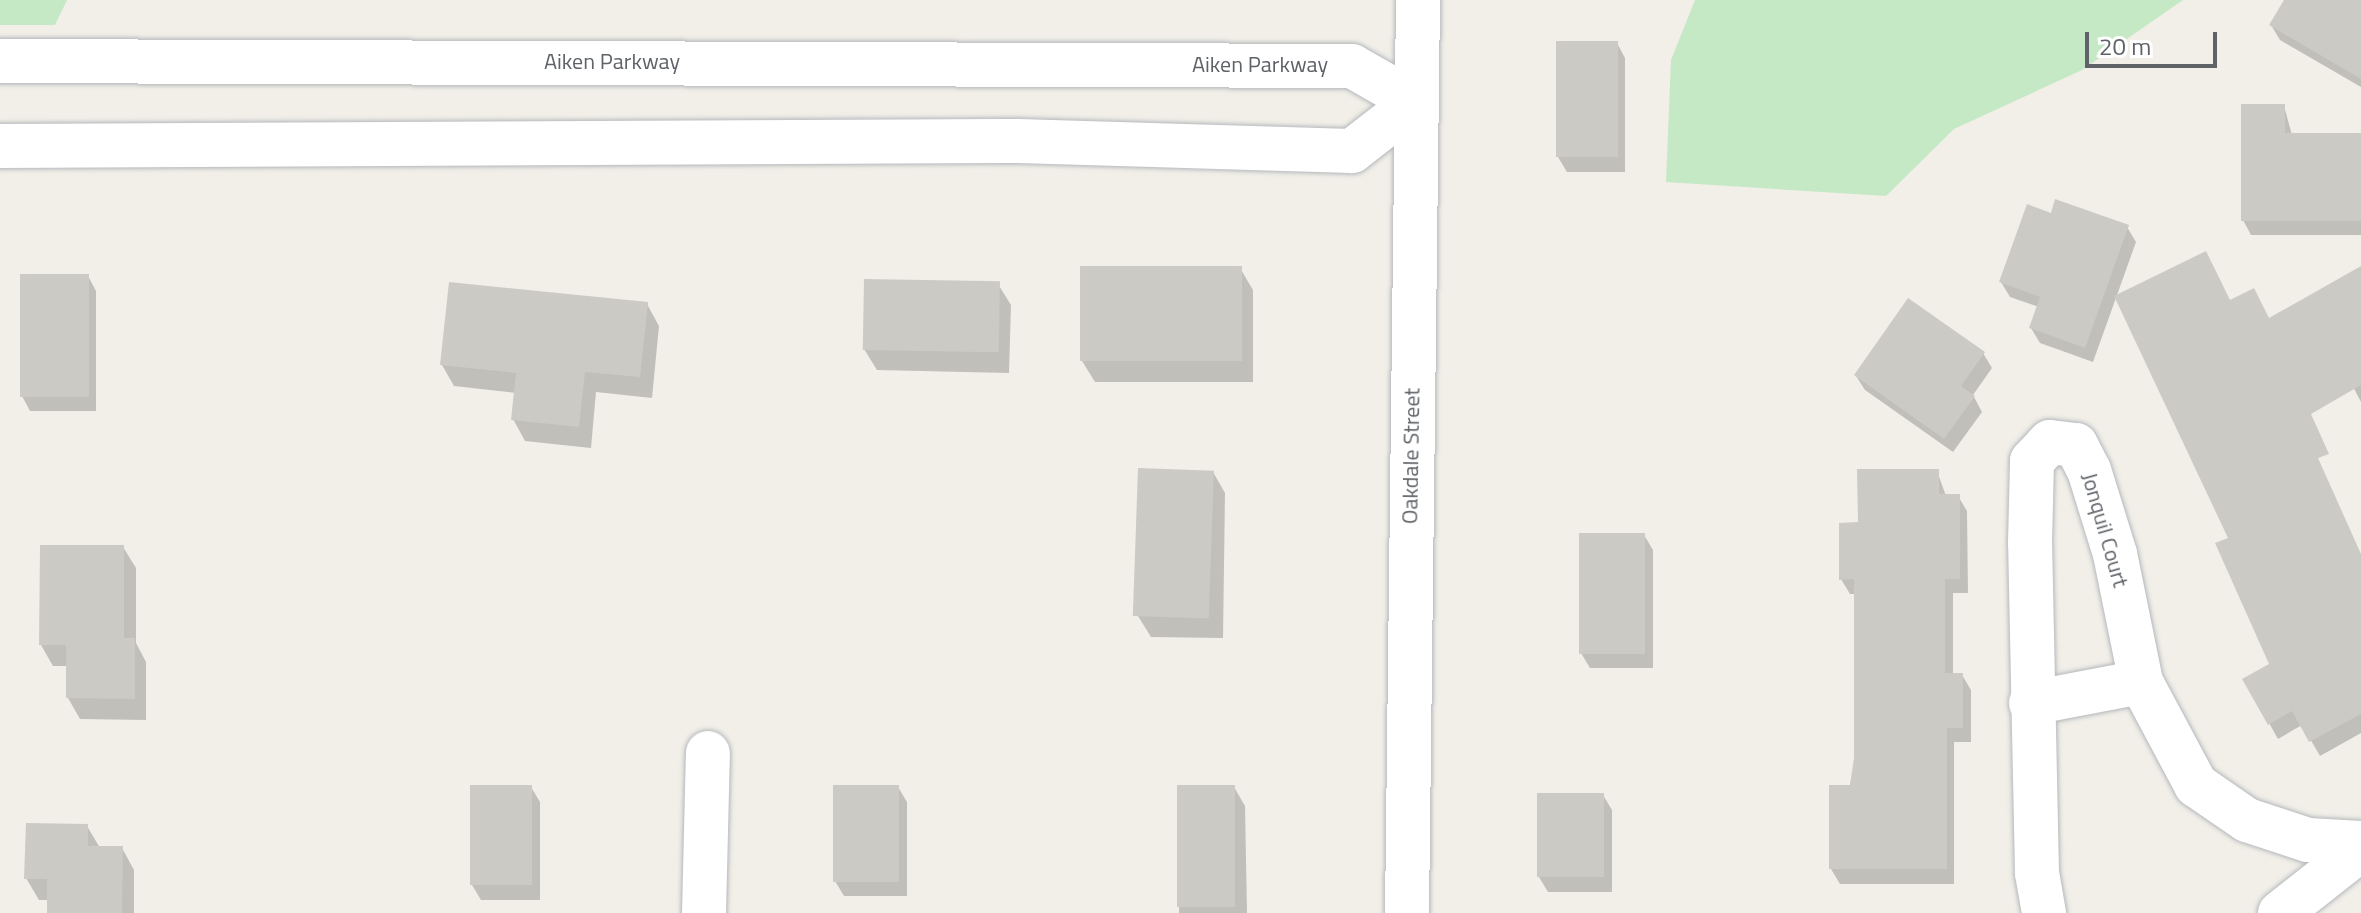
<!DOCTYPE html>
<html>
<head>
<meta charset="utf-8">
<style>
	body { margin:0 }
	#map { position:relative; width:2361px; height:913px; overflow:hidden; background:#f1efe8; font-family:"Titillium Web",sans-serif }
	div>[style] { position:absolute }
	.green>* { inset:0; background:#c5e8c5 }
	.shadow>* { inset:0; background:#0003 }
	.building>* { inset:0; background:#cccac5; transform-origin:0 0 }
	.roads { filter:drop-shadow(0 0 2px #b5b8bc) drop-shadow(0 0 2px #b5b8bc) }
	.street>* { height:44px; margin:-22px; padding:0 22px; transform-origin:22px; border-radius:22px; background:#fff }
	span { translate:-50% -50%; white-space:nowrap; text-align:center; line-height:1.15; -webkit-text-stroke:6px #fff; paint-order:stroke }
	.street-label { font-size:22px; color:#5f6368 }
	.scale { position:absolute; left:2085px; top:32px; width:132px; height:36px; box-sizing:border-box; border:4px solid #5f6368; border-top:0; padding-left:10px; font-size:24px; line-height:28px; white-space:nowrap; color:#5f6368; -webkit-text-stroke:6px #fff; paint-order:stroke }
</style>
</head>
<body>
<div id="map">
	<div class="green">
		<div style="clip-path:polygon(0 0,67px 0,55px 25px,0 25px)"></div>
		<div style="clip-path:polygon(1695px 0,2183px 0,2082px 70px,1954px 129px,1886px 196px,1666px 182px,1671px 60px)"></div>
	</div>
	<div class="shadow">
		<div style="clip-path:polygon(2286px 0,2361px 0,2361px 87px,2280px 40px,2271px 25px)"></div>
		<div style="clip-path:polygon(1617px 43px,1625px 58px,1625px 172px,1567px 172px,1558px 157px)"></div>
		<div style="clip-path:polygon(2284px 106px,2292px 135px,2361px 135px,2361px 235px,2251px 235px,2243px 220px)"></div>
		<div style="clip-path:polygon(2052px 215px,2127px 227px,2136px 242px,2093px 362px,2040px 343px,2031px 328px,2039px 307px,2010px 297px,2001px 282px)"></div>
		<div style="clip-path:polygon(1240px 268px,1253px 290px,1253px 382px,1095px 382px,1082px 361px)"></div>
		<div style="clip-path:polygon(2361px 269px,2361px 402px,2307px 299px)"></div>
		<div style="clip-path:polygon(88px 276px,96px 291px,96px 411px,30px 411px,22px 396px)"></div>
		<div style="clip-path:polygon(998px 284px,1011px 305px,1009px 373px,877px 370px,864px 349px)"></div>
		<div style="clip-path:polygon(2231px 302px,2265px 340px,2361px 575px,2361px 733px,2320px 756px,2302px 725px,2278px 739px,2245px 680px,2272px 665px,2230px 539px)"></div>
		<div style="clip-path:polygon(647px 304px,659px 326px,652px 398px,596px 392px,591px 448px,525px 441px,513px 419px,516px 393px,454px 386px,442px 365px)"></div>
		<div style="clip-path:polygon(1983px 353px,1992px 368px,1973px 395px,1982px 412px,1953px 452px,1865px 390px,1856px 376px)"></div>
		<div style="clip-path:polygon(1937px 471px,1946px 496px,1958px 496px,1967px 511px,1968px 593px,1953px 593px,1953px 675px,1962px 675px,1971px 690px,1971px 742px,1954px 742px,1954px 884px,1840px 884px,1831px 869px,1856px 758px,1856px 594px,1850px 594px,1841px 579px,1860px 524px)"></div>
		<div style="clip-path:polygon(1213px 472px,1225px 493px,1223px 638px,1151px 637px,1138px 616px)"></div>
		<div style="clip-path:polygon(1644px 535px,1653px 550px,1653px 668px,1590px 668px,1581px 653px)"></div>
		<div style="clip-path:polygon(123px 547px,136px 568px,136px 643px,146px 662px,146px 720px,80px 719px,68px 698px,68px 666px,53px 666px,41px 645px)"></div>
		<div style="clip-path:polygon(531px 787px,540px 802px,540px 900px,481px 900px,472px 885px)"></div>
		<div style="clip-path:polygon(898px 787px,907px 802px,907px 896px,844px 896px,835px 881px)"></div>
		<div style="clip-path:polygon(1179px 787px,1234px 787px,1245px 806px,1247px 913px,1179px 913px)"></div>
		<div style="clip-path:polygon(1603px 795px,1612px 810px,1612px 892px,1548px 892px,1539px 877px)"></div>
		<div style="clip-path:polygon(87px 826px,100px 848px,122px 848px,134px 870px,134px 913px,49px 913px,49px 900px,39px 900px,26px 878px)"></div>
	</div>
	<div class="building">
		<div style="clip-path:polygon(2284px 0,2361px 0,2361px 79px,2269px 25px)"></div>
		<div style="left:1556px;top:41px;width:62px;height:116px"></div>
		<div style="clip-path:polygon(2241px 104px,2285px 104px,2285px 133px,2361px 133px,2361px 221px,2241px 221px)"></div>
		<div style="clip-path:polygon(2055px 199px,2129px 225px,2085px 348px,2029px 328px,2040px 297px,1999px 282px,2027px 204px,2051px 213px)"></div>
		<div style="clip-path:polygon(2206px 251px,2230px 300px,2254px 288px,2269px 318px,2361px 266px,2361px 385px,2311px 414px,2329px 454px,2318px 458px,2361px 554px,2361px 714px,2309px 742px,2292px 711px,2268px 725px,2242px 679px,2269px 664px,2215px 543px,2228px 538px,2114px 296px)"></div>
		<div style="left:1080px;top:266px;width:162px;height:95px"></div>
		<div style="left:20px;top:274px;width:69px;height:123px"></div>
		<div style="left:864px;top:279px;width:136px;height:71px;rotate:1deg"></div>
		<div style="clip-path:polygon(449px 282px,648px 302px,640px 377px,585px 372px,579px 427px,511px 420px,516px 373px,440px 365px)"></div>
		<div style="clip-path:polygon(1908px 298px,1985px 352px,1961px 386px,1975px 396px,1944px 439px,1854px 375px)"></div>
		<div style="left:1138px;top:468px;width:76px;height:148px;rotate:2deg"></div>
		<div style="clip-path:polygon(1857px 469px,1939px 469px,1939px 494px,1960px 494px,1960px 579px,1945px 579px,1945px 673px,1963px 673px,1963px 728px,1947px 728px,1947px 869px,1829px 869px,1829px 785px,1850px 785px,1854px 758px,1854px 579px,1839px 580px,1839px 523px,1858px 522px)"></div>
		<div style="left:1579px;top:533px;width:66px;height:121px"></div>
		<div style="clip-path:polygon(40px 545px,124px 545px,124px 638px,135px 638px,135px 699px,66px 698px,66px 645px,39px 645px)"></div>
		<div style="left:470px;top:785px;width:62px;height:100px"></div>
		<div style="left:833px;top:785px;width:66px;height:97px"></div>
		<div style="left:1177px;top:785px;width:58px;height:122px"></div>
		<div style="left:1537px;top:793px;width:67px;height:84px"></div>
		<div style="clip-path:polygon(26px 823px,88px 824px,88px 846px,123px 846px,122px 913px,47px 913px,47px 879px,24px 879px)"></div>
	</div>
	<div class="roads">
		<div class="street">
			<div style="left:0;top:61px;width:1352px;rotate:0.21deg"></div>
			<div style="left:1352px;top:66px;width:73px;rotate:29.7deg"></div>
			<div style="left:1415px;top:102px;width:80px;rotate:142.1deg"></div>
			<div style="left:1352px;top:151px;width:334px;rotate:-178.3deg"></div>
			<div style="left:1018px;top:141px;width:1018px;rotate:179.72deg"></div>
			<div style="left:2031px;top:703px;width:112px;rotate:-10.8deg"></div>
			<div style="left:704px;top:913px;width:160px;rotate:-88.6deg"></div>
			<div style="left:1407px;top:913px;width:913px;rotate:-89.31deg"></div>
			<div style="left:2044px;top:913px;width:41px;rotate:-99.9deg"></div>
			<div style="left:2037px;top:873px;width:330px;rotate:-91.2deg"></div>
			<div style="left:2030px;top:543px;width:82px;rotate:-88.6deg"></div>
			<div style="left:2032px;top:461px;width:26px;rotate:-47deg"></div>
			<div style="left:2050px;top:442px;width:26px;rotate:7deg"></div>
			<div style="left:2076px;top:445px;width:28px;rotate:63deg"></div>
			<div style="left:2089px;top:470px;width:88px;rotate:72.8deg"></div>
			<div style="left:2115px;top:554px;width:131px;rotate:78.5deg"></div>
			<div style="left:2141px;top:682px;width:117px;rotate:61.9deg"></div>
			<div style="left:2196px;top:785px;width:62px;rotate:34.5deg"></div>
			<div style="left:2247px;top:820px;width:64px;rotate:18.2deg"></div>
			<div style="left:2308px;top:840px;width:53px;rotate:3.2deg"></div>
			<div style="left:2280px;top:913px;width:103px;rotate:-38.3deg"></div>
		</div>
	</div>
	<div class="street-label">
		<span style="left:612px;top:62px">Aiken Parkway</span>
		<span style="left:1260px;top:65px">Aiken Parkway</span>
		<span style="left:1411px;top:456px;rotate:-89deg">Oakdale Street</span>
		<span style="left:2105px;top:530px;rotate:74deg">Jonquil Court</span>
	</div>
	<div class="scale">20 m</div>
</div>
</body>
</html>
